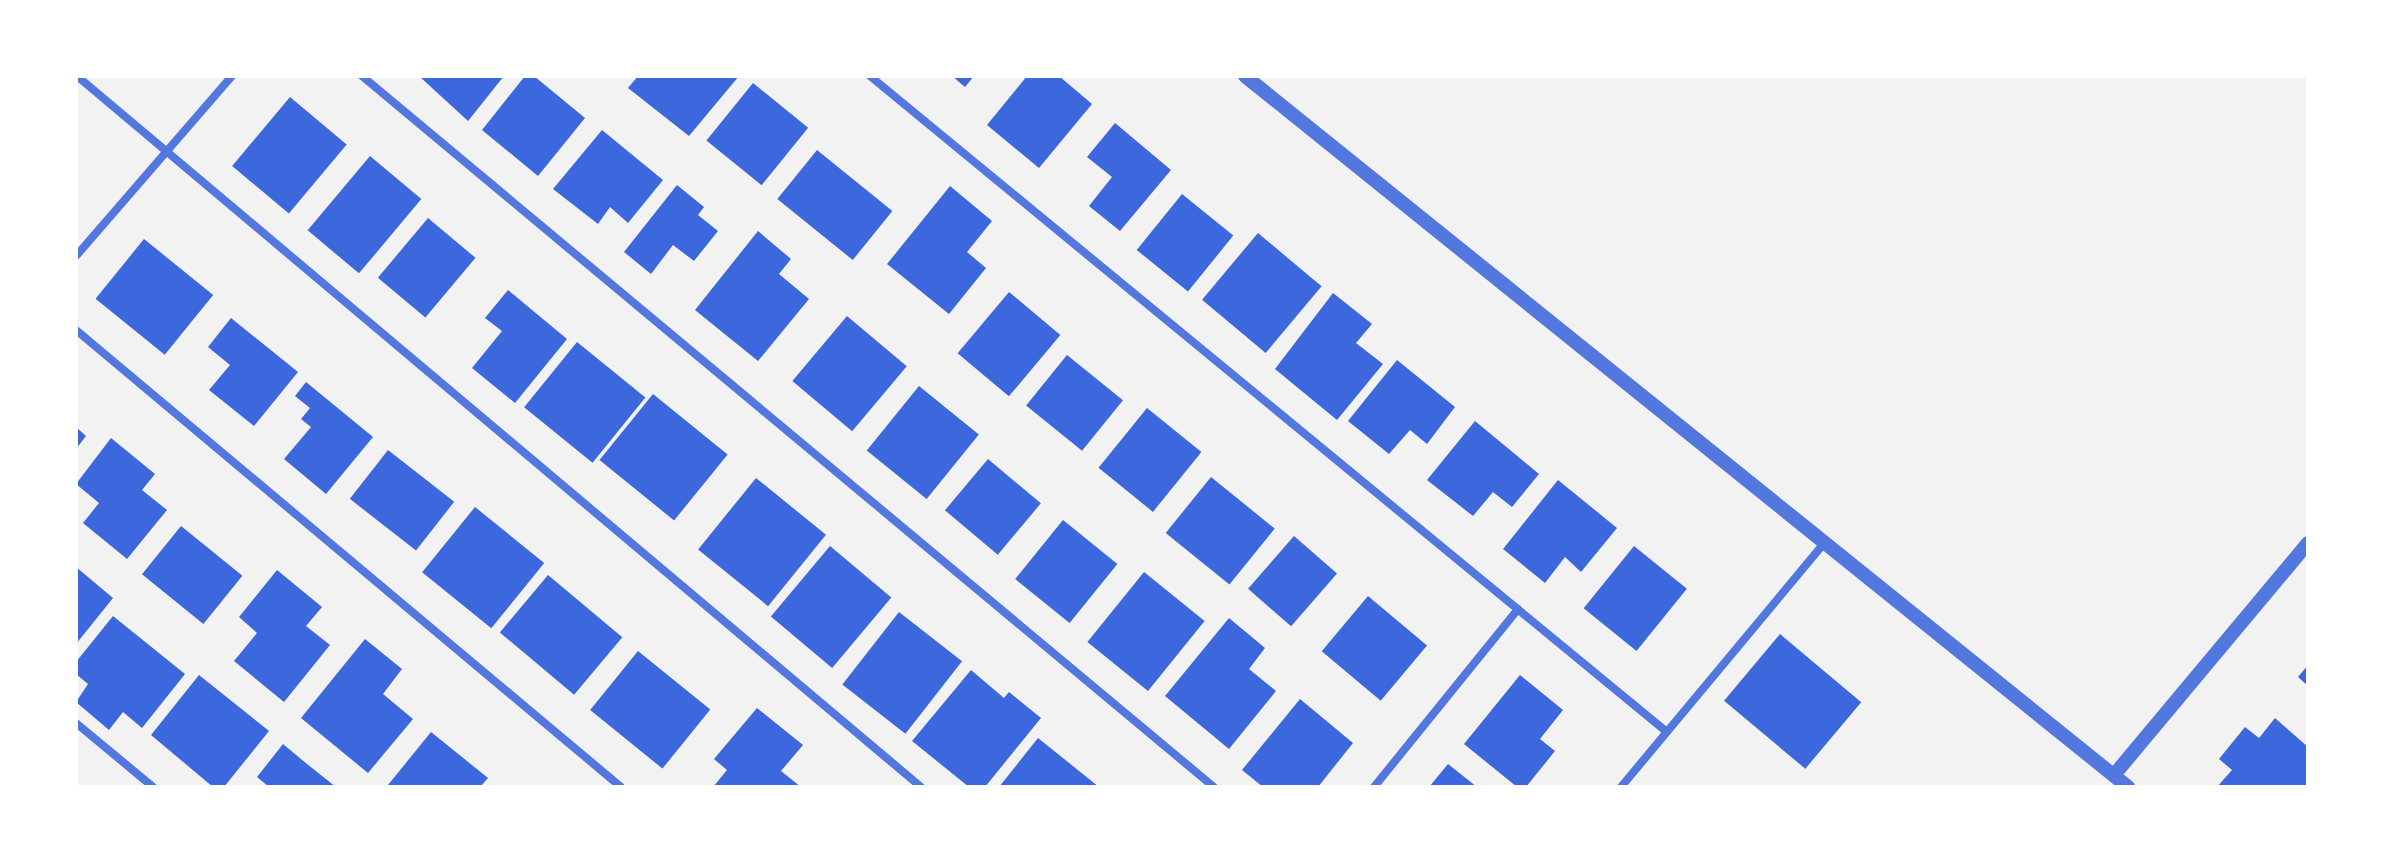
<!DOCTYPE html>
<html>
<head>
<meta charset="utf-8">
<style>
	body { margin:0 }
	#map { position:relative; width:2384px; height:863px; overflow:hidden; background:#f2f2f2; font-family:Signika,sans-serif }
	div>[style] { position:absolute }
	.building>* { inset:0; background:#3d67dc; transform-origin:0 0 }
	.minor>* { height:8px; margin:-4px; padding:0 4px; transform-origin:4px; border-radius:4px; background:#5277de }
	.tertiary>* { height:14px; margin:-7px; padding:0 7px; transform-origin:7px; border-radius:7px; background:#5277de }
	span { translate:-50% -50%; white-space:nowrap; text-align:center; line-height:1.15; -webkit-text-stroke:8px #fff; paint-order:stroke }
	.frame { position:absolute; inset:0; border:78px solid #fff; pointer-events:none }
</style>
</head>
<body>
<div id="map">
	<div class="building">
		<div style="clip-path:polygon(419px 76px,504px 76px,468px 121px)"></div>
		<div style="clip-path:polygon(525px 76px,534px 76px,585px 118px,538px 176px,482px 130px)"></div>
		<div style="clip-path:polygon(638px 76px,739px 76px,689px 136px,628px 88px)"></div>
		<div style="clip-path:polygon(952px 76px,974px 76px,965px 87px)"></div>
		<div style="clip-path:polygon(1027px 76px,1059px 76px,1092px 104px,1039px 168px,987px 125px)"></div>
		<div style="left:753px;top:83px;width:71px;height:74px;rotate:39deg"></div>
		<div style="left:290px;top:97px;width:74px;height:90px;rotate:40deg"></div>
		<div style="clip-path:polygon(1115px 123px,1171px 170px,1120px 231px,1089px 206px,1112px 177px,1087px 157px)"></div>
		<div style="clip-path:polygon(602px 130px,663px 180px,628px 223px,610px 207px,598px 224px,553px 189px)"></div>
		<div style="left:817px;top:150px;width:97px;height:63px;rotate:39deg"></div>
		<div style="left:370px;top:156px;width:67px;height:97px;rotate:40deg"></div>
		<div style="clip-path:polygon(677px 185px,704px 207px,698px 215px,718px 231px,694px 261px,673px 245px,651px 274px,624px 252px)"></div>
		<div style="clip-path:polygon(950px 186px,992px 221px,967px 252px,986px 268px,949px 314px,887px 264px)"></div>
		<div style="left:1182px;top:194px;width:66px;height:72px;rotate:39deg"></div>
		<div style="left:428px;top:218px;width:62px;height:78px;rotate:40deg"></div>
		<div style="clip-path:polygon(758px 231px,791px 259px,779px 274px,809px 299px,758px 361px,695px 310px)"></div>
		<div style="left:1258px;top:233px;width:83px;height:87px;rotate:40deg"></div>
		<div style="left:144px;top:239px;width:89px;height:77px;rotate:39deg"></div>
		<div style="clip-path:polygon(508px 290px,567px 339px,515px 403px,472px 368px,502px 331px,485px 318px)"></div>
		<div style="left:1009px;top:292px;width:67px;height:80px;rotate:40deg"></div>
		<div style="clip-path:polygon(1333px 293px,1372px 324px,1356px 343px,1383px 364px,1337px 420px,1275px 369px)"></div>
		<div style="left:847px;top:316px;width:78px;height:85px;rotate:40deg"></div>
		<div style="clip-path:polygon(231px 318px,298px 372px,254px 426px,209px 390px,230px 365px,208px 347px)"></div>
		<div style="left:577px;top:342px;width:88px;height:84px;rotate:39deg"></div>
		<div style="left:1067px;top:355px;width:72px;height:65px;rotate:39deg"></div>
		<div style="clip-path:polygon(1397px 360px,1455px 407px,1427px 444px,1410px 430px,1389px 454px,1348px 421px)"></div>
		<div style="clip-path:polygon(306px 382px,373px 437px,326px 494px,284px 459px,311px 427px,301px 419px,310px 408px,295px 396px)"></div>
		<div style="left:919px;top:386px;width:77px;height:83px;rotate:39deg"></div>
		<div style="left:653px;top:394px;width:96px;height:85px;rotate:39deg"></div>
		<div style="left:1147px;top:408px;width:70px;height:77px;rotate:39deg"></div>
		<div style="clip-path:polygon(1475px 421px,1539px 474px,1512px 507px,1493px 492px,1473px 516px,1427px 480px)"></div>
		<div style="clip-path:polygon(76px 427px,86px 436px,76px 449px)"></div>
		<div style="clip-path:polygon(111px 438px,155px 474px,142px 490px,167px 510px,127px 559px,83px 523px,99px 503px,76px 484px)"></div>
		<div style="left:388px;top:450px;width:84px;height:62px;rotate:38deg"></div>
		<div style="left:988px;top:459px;width:69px;height:67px;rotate:40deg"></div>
		<div style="left:1211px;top:477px;width:82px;height:72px;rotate:39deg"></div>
		<div style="left:756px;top:478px;width:90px;height:92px;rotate:39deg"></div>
		<div style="clip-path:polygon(1558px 480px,1617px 528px,1581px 572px,1565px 557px,1545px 583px,1503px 549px)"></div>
		<div style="left:475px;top:507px;width:89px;height:84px;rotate:39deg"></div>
		<div style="left:1063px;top:520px;width:70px;height:76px;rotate:39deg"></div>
		<div style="left:181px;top:526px;width:79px;height:62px;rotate:39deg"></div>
		<div style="left:1294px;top:536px;width:57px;height:70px;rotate:41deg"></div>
		<div style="left:830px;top:546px;width:80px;height:92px;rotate:40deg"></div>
		<div style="left:1634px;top:546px;width:68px;height:80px;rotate:39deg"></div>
		<div style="clip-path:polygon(76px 567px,113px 598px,76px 644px)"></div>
		<div style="clip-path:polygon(277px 570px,322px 607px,306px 626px,330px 645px,284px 702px,234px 661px,257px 633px,239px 617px)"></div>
		<div style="left:1144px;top:572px;width:78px;height:90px;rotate:39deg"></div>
		<div style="left:548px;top:575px;width:97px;height:75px;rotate:40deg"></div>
		<div style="left:1368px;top:596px;width:77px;height:72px;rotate:40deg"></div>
		<div style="left:899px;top:612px;width:80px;height:92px;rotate:38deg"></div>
		<div style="clip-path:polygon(113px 616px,185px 674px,142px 728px,123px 712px,109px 730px,76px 702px,88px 684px,76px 674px,76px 662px)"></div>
		<div style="clip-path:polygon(1229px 618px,1265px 648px,1249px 669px,1276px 691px,1229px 749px,1165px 696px)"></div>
		<div style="left:1780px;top:634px;width:106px;height:87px;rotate:40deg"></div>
		<div style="clip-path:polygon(365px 639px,402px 669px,383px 694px,413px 719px,368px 773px,301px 718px)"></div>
		<div style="left:638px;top:651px;width:93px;height:76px;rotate:39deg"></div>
		<div style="clip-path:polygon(2308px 665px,2308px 686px,2298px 677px)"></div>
		<div style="clip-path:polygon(971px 670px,1004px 698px,1009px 692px,1041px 718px,985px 787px,969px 787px,912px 741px)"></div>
		<div style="clip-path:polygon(199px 675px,269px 731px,224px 787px,213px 787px,151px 735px)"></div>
		<div style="clip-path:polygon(1520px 675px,1563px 710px,1540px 739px,1555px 751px,1526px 787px,1517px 787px,1464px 744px)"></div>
		<div style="clip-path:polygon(1300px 699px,1353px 743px,1318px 787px,1263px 787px,1242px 770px)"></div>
		<div style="clip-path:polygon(757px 708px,803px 745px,781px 771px,801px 787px,713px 787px,727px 770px,714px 759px)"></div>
		<div style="clip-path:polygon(2275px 718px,2308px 747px,2308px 787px,2217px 787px,2232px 770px,2219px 759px,2245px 727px,2259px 738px)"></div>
		<div style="clip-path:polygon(431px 732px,488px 778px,480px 787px,388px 785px)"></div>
		<div style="clip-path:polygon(1038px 738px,1099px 787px,999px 787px)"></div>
		<div style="clip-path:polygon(283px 744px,307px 764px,336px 787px,269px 787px,257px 777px)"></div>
		<div style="clip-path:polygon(1448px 764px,1477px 787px,1429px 787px)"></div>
	</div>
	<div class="minor">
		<div style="left:77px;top:76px;width:1104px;rotate:40.11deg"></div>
		<div style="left:362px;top:76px;width:1110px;rotate:39.85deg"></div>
		<div style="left:870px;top:76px;width:1032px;rotate:39.46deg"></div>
		<div style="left:76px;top:256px;width:238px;rotate:-49.1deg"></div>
		<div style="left:76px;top:330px;width:711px;rotate:39.98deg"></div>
		<div style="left:76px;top:723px;width:100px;rotate:39.7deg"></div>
		<div style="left:1374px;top:787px;width:229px;rotate:-51deg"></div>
		<div style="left:1621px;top:787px;width:319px;rotate:-50.2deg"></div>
	</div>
	<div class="tertiary">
		<div style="left:1245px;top:76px;width:1134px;rotate:38.84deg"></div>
		<div style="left:2114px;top:775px;width:302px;rotate:-50.1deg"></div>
	</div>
	<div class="frame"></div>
</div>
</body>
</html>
